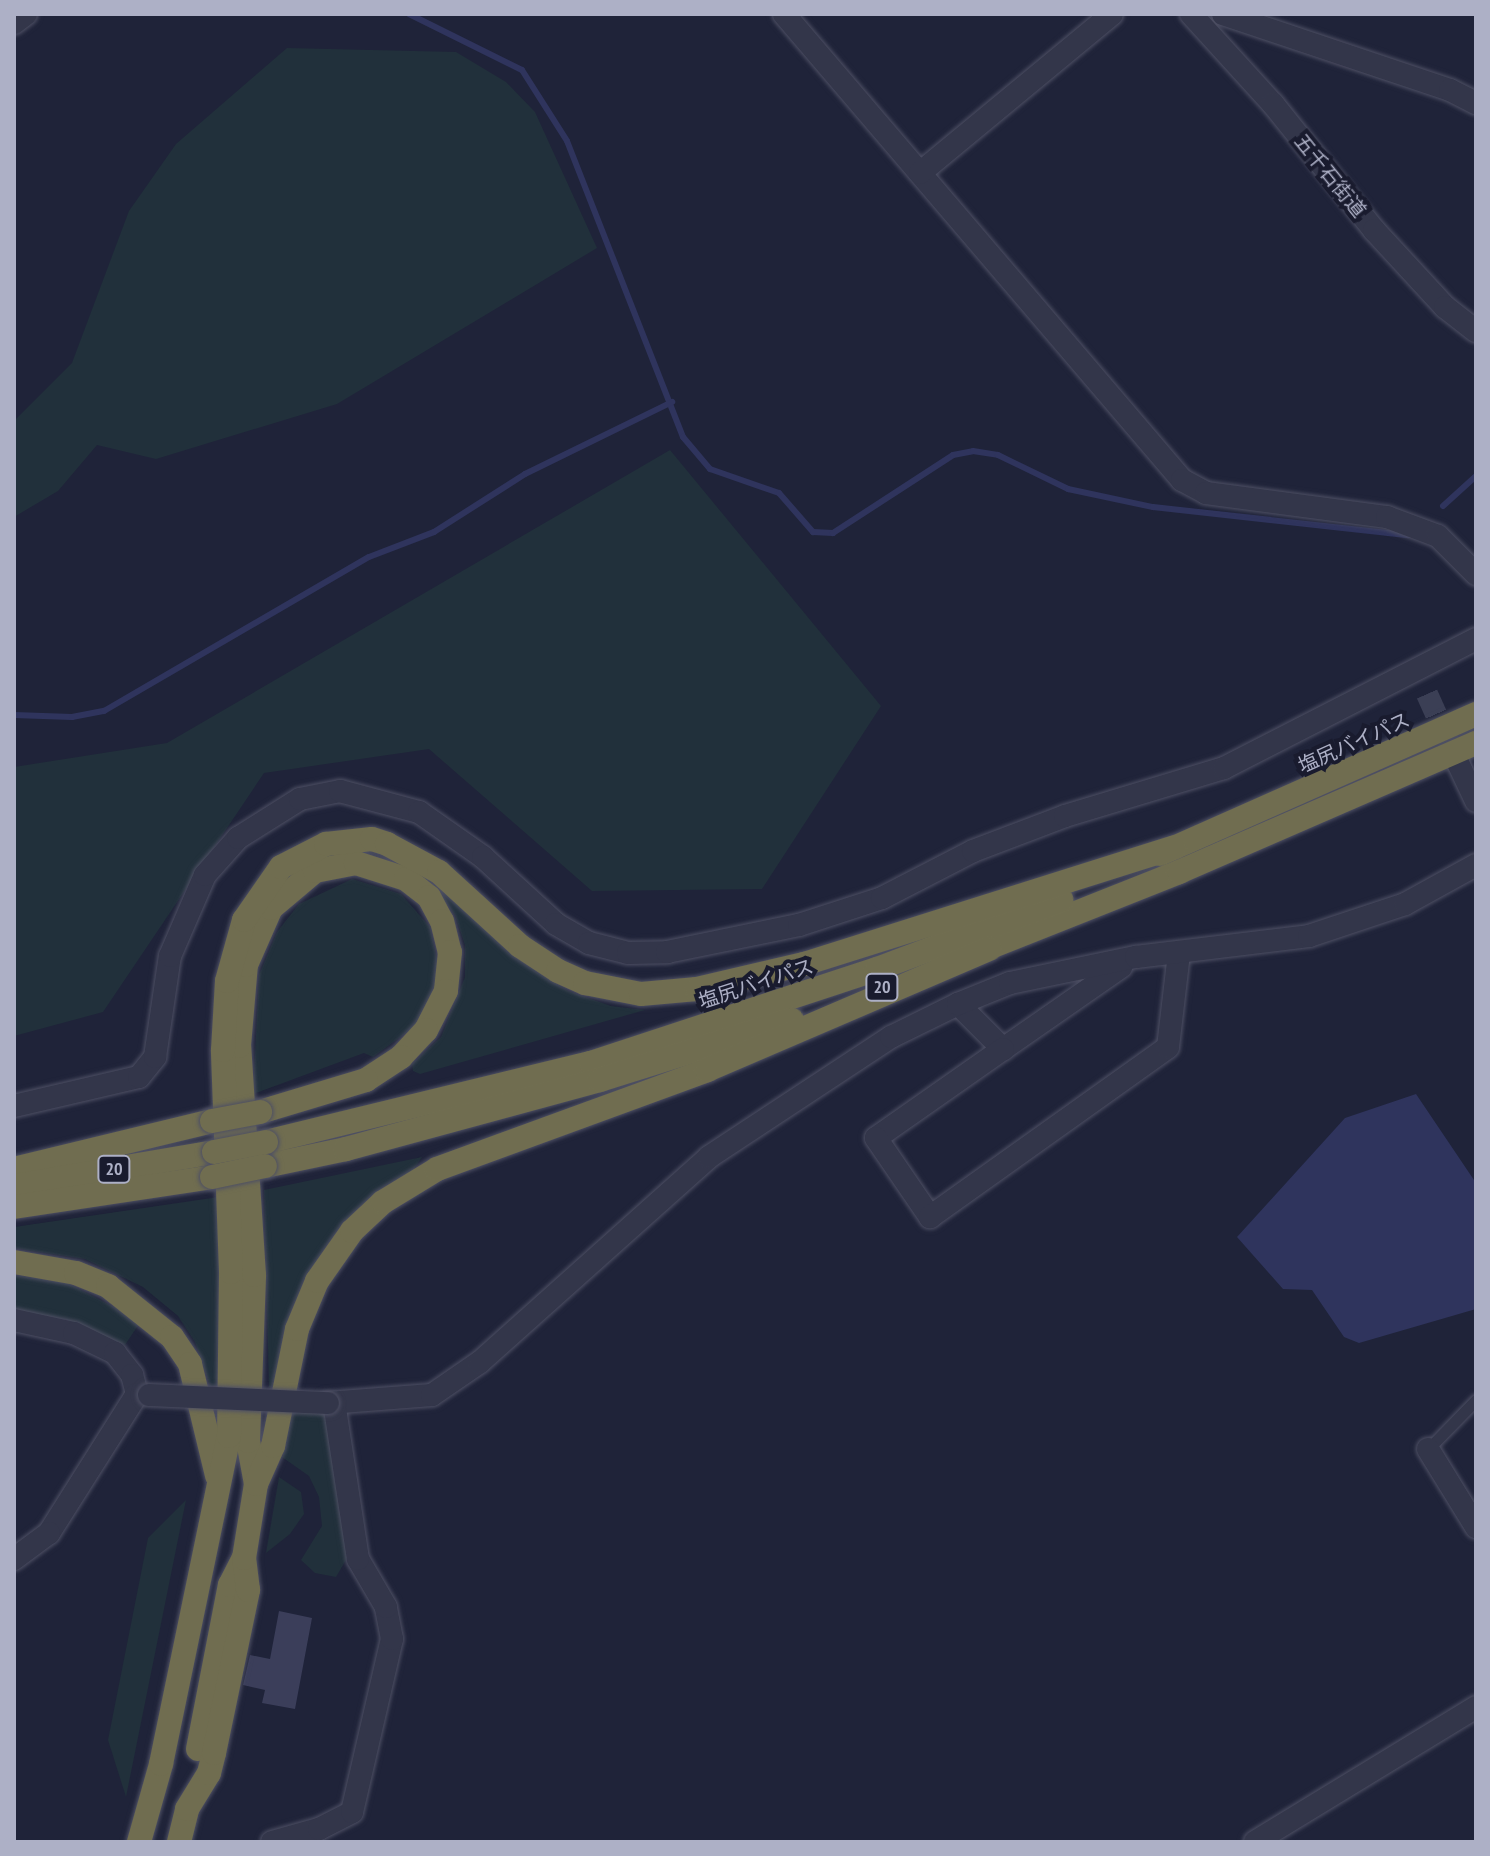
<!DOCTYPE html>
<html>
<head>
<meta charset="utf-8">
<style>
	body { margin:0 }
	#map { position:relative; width:1490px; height:1856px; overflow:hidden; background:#1f2339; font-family:"PT Sans Narrow","Noto Sans JP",sans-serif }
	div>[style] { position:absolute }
	.green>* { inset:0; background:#21303b }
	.water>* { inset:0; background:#2f345d }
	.stream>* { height:6px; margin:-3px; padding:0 3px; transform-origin:3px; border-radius:3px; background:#2f345d }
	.building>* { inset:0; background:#3b3e5a }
	.street-tunnel>* { height:22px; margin-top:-11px; transform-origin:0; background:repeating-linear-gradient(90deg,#3b3f55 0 22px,transparent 0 33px) }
	.roads { filter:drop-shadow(0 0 2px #4e5064) drop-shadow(0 0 2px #4e5064) }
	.lane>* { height:11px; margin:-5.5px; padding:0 5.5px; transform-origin:5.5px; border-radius:5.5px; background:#33364a }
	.street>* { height:22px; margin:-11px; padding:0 11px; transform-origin:11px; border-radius:11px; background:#33364a }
	.highway>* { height:24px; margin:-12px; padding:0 12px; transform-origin:12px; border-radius:12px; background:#706d50 }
	.bridges { filter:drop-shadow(0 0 2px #4e5064) drop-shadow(0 0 2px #4e5064) }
	.street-bridge>* { height:22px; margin:-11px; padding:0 11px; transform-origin:11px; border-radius:11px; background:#33364a }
	.highway-bridge>* { height:24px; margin:-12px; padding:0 12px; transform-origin:12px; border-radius:12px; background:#706d50 }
	span { translate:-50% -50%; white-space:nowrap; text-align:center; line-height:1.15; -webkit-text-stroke:8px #191b2e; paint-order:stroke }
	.shield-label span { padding:2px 6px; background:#191b2e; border:2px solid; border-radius:6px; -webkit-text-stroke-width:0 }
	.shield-label { font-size:18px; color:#adb0c6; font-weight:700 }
	.street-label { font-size:20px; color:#adb0c6 }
	.frame { position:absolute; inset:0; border:16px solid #adb0c6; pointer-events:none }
</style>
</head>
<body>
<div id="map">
	<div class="green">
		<div style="clip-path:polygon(287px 48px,456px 52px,506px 82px,535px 112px,597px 248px,337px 404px,156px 459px,97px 445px,58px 491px,14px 517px,14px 421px,72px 363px,129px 211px,176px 144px)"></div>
		<div style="clip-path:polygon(670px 450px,881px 706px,762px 889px,592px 891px,429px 749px,264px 773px,103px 1012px,14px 1036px,14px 767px,167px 743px)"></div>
		<div style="clip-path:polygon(352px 879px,401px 894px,430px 927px,437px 960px,433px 996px,414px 1027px,373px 1057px,364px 1053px,253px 1094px,259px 975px,277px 932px,299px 904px)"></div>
		<div style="clip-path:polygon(443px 885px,539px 973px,568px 991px,611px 1006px,645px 1010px,420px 1074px,413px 1071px,412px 1064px,441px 1037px,465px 977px,465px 945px,455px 915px,436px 891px)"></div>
		<div style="clip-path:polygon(422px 1157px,412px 1172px,337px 1231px,275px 1387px,269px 1387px,264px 1190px)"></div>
		<div style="clip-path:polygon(219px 1197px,220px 1386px,210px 1386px,195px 1342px,178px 1316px,143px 1287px,85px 1259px,14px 1248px,14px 1227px)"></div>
		<div style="clip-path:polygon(14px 1275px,67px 1283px,141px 1321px,125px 1345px,65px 1319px,14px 1313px)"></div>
		<div style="clip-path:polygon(291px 1412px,327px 1413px,350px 1553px,336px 1577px,315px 1573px,301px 1560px,322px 1526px,319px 1497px,309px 1476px,282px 1457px)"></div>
		<div style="clip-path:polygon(279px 1477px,301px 1492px,304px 1514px,290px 1534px,266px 1553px)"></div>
		<div style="clip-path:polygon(186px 1500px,126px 1797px,108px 1740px,148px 1538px)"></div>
	</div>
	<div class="water">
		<div style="clip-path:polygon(1416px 1094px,1476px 1183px,1476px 1309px,1359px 1343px,1344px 1337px,1312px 1290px,1283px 1289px,1237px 1237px,1345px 1118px)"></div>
	</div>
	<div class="stream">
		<div style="left:409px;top:14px;width:126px;rotate:26.4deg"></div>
		<div style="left:522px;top:70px;width:84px;rotate:57.6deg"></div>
		<div style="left:567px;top:141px;width:318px;rotate:68.6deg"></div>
		<div style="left:683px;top:437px;width:42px;rotate:49.8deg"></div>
		<div style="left:710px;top:469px;width:73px;rotate:19.2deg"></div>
		<div style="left:779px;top:493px;width:52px;rotate:48.9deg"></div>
		<div style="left:813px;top:532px;width:20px;rotate:3deg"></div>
		<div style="left:833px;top:533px;width:143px;rotate:-33deg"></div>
		<div style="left:953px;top:455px;width:20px;rotate:-11deg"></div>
		<div style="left:973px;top:451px;width:25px;rotate:9deg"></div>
		<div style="left:998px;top:455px;width:78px;rotate:25.9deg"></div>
		<div style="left:1068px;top:489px;width:87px;rotate:12deg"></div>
		<div style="left:1153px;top:507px;width:257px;rotate:6.3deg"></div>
		<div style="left:1443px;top:506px;width:45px;rotate:-42.3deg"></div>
		<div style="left:14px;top:715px;width:58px;rotate:2deg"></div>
		<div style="left:72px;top:717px;width:33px;rotate:-11deg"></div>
		<div style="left:104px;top:711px;width:306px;rotate:-30.2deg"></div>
		<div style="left:369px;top:557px;width:70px;rotate:-21deg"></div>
		<div style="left:434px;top:532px;width:108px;rotate:-32.5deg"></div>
		<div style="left:525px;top:474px;width:164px;rotate:-26.1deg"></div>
	</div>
	<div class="building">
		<div style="clip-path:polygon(279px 1611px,312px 1618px,295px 1709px,262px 1703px,265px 1690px,243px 1685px,250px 1655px,270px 1659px)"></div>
	</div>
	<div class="street-tunnel">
		<div style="left:1427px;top:694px;width:76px;rotate:65.8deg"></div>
	</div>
	<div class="roads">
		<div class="lane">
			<div style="left:1428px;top:1449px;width:69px;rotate:-45.6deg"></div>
		</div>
		<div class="street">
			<div style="left:784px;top:14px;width:613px;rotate:49.5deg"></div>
			<div style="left:1182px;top:480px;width:27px;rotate:28deg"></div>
			<div style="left:1206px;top:493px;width:183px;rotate:7.6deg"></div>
			<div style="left:1387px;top:517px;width:54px;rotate:20.4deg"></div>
			<div style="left:1438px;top:536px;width:54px;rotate:45deg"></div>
			<div style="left:1191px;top:14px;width:122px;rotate:47.7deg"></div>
			<div style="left:1273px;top:104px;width:161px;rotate:51.3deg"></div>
			<div style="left:1374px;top:230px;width:105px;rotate:47.3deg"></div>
			<div style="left:1445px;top:307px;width:39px;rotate:38deg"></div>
			<div style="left:1223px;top:14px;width:239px;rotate:18.5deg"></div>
			<div style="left:1450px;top:90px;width:29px;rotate:27deg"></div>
			<div style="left:14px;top:23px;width:15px;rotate:-37deg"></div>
			<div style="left:920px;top:173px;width:249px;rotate:-39.6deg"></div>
			<div style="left:1458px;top:763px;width:42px;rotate:64.7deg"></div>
			<div style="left:958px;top:1004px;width:64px;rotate:45deg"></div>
			<div style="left:1003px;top:1049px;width:144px;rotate:-34.8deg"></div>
			<div style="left:1003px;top:1049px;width:155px;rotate:145deg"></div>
			<div style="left:876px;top:1138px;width:96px;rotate:55.6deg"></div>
			<div style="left:930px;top:1217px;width:292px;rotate:-35.5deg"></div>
			<div style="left:1168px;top:1047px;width:95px;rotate:-83.3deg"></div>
			<div style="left:14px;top:1106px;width:128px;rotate:-13.1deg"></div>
			<div style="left:139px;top:1077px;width:26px;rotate:-51deg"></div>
			<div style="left:155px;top:1057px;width:102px;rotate:-81.6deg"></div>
			<div style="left:170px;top:956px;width:88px;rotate:-66.6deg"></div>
			<div style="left:205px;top:875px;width:50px;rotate:-48.3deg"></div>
			<div style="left:238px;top:838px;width:73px;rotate:-32.2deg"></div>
			<div style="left:300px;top:799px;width:41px;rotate:-11.3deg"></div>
			<div style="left:340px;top:791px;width:82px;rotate:14.9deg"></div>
			<div style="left:419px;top:812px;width:78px;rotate:35.1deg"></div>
			<div style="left:483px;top:857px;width:99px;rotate:42.5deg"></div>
			<div style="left:556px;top:924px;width:38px;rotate:30deg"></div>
			<div style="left:589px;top:943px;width:40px;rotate:14.4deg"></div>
			<div style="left:628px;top:953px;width:39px;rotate:-1deg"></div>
			<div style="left:667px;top:952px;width:135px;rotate:-11.6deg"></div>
			<div style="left:799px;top:925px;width:87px;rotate:-18deg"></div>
			<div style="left:882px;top:898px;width:102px;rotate:-27.3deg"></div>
			<div style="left:973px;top:851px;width:98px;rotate:-20.8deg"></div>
			<div style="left:1065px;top:816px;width:166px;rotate:-16.8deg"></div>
			<div style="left:1224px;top:768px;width:283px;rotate:-27.1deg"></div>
			<div style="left:14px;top:1320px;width:61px;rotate:12.2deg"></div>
			<div style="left:74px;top:1333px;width:46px;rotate:26deg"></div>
			<div style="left:115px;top:1353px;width:28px;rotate:52deg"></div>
			<div style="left:132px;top:1375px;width:20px;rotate:75deg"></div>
			<div style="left:137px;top:1394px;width:165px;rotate:122.3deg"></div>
			<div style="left:49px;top:1533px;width:44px;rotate:143.4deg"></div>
			<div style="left:328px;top:1403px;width:104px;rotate:-4.4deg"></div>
			<div style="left:432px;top:1395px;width:58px;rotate:-34.5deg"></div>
			<div style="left:480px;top:1362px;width:307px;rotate:-41.8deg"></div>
			<div style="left:709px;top:1157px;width:218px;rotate:-33.4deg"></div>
			<div style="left:891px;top:1037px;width:75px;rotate:-26.2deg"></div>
			<div style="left:958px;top:1004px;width:56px;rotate:-22deg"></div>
			<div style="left:1010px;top:983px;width:129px;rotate:-11.7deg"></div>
			<div style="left:1136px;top:957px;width:174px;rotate:-6.9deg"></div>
			<div style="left:1309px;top:936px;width:101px;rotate:-18.4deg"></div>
			<div style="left:1405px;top:904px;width:81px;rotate:-28.8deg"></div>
			<div style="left:1428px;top:1449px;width:92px;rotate:58.4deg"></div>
			<div style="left:272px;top:1842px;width:49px;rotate:-15.5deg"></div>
			<div style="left:319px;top:1829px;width:37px;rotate:-27deg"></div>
			<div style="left:352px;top:1812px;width:178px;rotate:-77deg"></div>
			<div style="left:392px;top:1639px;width:33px;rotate:-101deg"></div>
			<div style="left:386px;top:1607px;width:56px;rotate:-120.3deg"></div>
			<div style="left:358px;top:1559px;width:158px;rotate:-98.7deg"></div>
			<div style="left:1255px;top:1842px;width:259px;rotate:-31.4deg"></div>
		</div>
		<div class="highway">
			<div style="left:1160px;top:854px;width:346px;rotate:-23.9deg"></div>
			<div style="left:973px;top:954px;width:222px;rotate:-21.7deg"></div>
			<div style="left:1179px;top:872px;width:324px;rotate:-23.5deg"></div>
			<div style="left:266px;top:1142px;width:334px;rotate:-13.7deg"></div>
			<div style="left:591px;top:1063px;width:301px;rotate:-18.2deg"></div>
			<div style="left:877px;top:969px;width:197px;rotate:-20.6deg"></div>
			<div style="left:265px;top:1166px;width:83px;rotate:-11.9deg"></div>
			<div style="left:346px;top:1149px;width:263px;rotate:-15.2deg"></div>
			<div style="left:600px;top:1080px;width:201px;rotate:-17.4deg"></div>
			<div style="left:14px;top:1169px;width:204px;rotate:-13.6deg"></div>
			<div style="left:14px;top:1186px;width:203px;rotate:-9.6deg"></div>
			<div style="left:14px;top:1207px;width:200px;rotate:-8.6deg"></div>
			<div style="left:14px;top:1262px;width:63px;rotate:10.1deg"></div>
			<div style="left:76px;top:1273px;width:35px;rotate:22deg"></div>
			<div style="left:108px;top:1286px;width:82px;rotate:38.6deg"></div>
			<div style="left:172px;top:1337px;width:32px;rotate:56deg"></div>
			<div style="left:190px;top:1364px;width:115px;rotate:76.4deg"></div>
			<div style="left:256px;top:1484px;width:44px;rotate:-100.5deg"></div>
			<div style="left:248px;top:1441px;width:166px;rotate:-87.9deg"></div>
			<div style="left:254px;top:1275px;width:229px;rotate:-93.7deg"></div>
			<div style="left:239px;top:1046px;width:81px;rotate:-85.1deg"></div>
			<div style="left:246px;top:965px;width:62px;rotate:-66.3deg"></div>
			<div style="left:271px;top:908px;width:57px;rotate:-40.1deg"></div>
			<div style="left:315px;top:871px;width:42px;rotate:-11deg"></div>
			<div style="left:356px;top:863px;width:52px;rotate:17.7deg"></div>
			<div style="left:406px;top:879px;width:29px;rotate:38deg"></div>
			<div style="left:429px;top:897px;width:27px;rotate:62deg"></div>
			<div style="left:442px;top:921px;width:32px;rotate:76deg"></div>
			<div style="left:450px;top:952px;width:39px;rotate:96deg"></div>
			<div style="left:446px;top:991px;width:44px;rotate:117.1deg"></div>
			<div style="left:426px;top:1030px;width:37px;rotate:133deg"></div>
			<div style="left:401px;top:1057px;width:42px;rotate:146.7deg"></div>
			<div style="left:366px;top:1080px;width:111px;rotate:163.2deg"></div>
			<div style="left:198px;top:1749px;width:167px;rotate:-79deg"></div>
			<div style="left:230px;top:1585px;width:30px;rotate:-63deg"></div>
			<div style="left:139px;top:1842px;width:81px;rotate:-74.2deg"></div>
			<div style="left:161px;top:1764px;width:335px;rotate:-78.3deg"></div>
			<div style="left:229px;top:1436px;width:164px;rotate:-89.3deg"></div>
			<div style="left:231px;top:1272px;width:222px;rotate:-92.1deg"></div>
			<div style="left:223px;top:1050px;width:69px;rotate:-86.7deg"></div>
			<div style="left:227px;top:981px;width:63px;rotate:-74.4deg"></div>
			<div style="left:244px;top:920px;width:65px;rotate:-55.1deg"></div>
			<div style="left:281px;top:867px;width:51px;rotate:-27.1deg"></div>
			<div style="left:326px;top:844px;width:46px;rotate:-6.2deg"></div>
			<div style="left:372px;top:839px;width:16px;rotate:18deg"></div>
			<div style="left:387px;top:844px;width:59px;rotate:28.3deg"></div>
			<div style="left:439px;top:872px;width:110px;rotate:42.4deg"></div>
			<div style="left:520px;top:946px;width:45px;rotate:33.3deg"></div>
			<div style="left:558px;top:971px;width:30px;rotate:24deg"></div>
			<div style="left:585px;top:983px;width:57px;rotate:11.1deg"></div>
			<div style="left:641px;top:994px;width:56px;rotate:-5.1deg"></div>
			<div style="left:697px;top:989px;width:110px;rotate:-13.2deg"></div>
			<div style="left:804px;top:964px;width:388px;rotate:-17.5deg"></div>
			<div style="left:179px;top:1842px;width:34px;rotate:-76deg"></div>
			<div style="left:187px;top:1809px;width:42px;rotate:-58.6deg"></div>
			<div style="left:209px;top:1773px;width:21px;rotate:-76deg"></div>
			<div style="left:214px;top:1753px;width:167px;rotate:-78.2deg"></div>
			<div style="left:248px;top:1590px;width:32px;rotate:-97deg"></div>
			<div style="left:244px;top:1558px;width:75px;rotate:-80.8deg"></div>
			<div style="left:256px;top:1484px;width:42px;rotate:-65.9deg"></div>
			<div style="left:273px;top:1446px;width:119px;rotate:-78.4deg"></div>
			<div style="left:297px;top:1329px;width:52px;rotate:-67.4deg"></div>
			<div style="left:317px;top:1281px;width:61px;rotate:-55deg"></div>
			<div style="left:352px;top:1231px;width:42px;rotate:-43.1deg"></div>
			<div style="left:383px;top:1202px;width:63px;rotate:-31.4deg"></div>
			<div style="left:437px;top:1169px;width:288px;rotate:-20.1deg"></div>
			<div style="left:707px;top:1070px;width:307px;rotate:-23.2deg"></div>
		</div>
	</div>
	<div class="bridges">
		<div class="street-bridge">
			<div style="left:149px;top:1395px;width:179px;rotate:2.6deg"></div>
		</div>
		<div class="highway-bridge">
			<div style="left:212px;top:1121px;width:49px;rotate:-10.6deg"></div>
			<div style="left:214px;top:1152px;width:53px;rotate:-10.9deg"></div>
			<div style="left:212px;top:1177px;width:54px;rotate:-11.7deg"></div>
		</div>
	</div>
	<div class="shield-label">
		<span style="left:882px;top:987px">20</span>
		<span style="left:114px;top:1169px">20</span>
	</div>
	<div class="street-label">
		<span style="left:1330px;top:176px;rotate:51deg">五千石街道</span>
		<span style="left:1354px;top:743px;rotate:-24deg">塩尻バイパス</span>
		<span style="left:756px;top:984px;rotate:-18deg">塩尻バイパス</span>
	</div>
	<div class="frame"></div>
</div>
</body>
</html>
